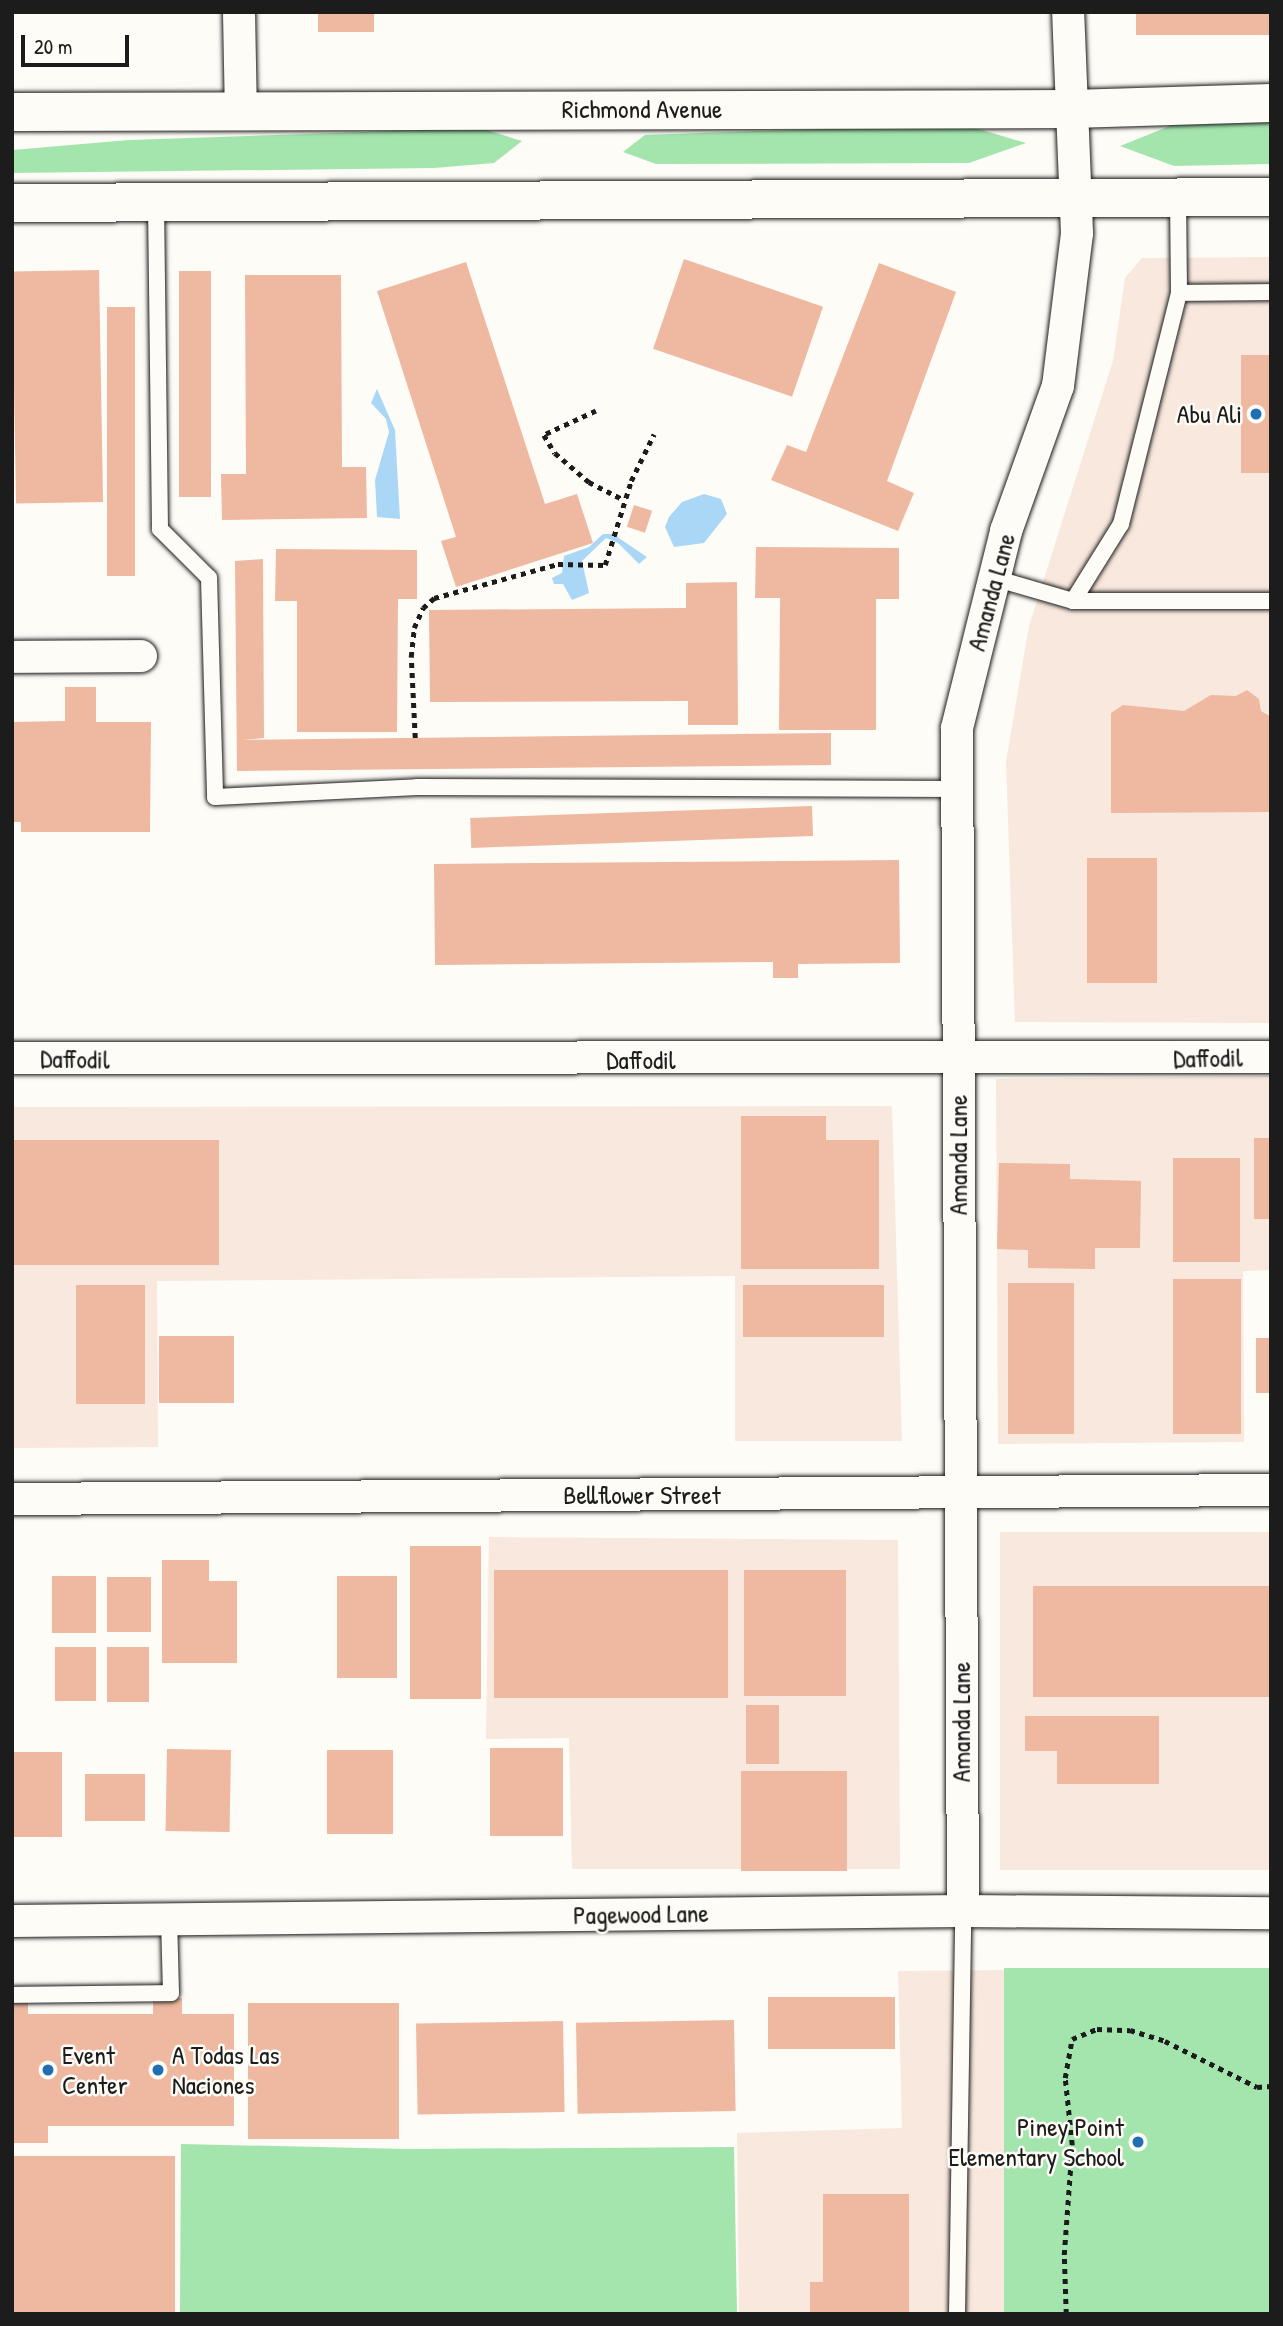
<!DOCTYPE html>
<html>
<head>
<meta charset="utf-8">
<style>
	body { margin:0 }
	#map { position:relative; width:1283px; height:2326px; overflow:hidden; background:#fdfcf7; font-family:"Patrick Hand",sans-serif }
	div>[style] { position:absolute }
	.built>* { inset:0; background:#f8e8dd; transform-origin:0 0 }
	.green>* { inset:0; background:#a4e5ae; transform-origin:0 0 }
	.water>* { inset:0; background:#abd7f7 }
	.building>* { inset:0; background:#eeb8a1; transform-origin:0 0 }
	.path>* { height:4.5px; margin-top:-2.25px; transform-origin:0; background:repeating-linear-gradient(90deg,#1c1c1c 0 5px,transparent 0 10px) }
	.roads { filter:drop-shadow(0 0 2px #1c1c1c) drop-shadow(0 0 2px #1c1c1c) }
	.service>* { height:16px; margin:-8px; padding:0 8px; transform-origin:8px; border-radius:8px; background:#fdfcf7 }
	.minor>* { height:32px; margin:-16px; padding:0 16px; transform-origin:16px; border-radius:16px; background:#fdfcf7 }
	.secondary>* { height:38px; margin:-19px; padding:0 19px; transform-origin:19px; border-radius:19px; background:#fdfcf7 }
	.dots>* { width:19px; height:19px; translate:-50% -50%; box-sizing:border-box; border:4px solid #fdfcf7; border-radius:50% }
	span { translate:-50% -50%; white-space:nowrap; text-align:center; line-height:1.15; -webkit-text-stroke:5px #fdfcf7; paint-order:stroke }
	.street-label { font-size:26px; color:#1c1c1c }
	.poi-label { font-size:26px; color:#1c1c1c }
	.right { translate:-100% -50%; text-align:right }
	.left { translate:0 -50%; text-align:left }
	.frame { position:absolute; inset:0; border:14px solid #1c1c1c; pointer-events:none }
	.scale { position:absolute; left:21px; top:35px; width:108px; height:32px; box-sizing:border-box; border:4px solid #1c1c1c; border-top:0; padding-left:9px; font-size:21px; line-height:24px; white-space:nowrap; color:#1c1c1c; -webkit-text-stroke:5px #fdfcf7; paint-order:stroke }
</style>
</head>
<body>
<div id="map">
	<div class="built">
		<div style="clip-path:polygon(1271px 257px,1271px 1023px,1015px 1022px,1006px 762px,1029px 626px,1113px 361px,1125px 278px,1142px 258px)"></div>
		<div style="clip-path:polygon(1271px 1076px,1271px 1270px,1243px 1271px,1244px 1442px,998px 1444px,996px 1079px)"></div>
		<div style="clip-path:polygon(892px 1106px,902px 1441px,735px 1441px,735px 1276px,157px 1281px,158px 1447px,12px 1448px,12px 1107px)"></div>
		<div style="left:1271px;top:1532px;width:338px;height:271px;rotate:90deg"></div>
		<div style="clip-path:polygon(489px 1537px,898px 1540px,900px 1869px,572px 1869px,569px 1738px,486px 1739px)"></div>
		<div style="clip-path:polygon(1271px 1968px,1271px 2314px,739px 2314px,737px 2133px,902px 2128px,898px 1971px)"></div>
	</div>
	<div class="green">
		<div style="clip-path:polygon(1185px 120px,1271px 120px,1271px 164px,1174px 166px,1120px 146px)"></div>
		<div style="clip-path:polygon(962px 124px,1026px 143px,969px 163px,656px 164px,623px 152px,645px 135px)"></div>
		<div style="clip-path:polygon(480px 128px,522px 141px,494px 163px,434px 168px,12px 173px,12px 150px,129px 140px)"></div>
		<div style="left:1271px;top:1968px;width:346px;height:267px;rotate:90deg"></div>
		<div style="clip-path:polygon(181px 2144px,406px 2149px,734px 2147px,737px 2314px,180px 2314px)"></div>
	</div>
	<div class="water">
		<div style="clip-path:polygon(377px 389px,395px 430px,400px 519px,377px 517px,375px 480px,389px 432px,386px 419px,371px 403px)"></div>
		<div style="clip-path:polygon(704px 494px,721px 499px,727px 514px,704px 543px,674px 547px,665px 527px,669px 517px,682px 502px)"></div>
		<div style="clip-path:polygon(603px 534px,613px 534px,647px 557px,639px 564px,618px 543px,606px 538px,582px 561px,589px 593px,572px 600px,563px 584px,554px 584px,552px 578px,562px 573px,564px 556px,589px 547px)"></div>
	</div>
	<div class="building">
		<div style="left:318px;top:12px;width:56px;height:20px"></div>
		<div style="left:1136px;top:12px;width:135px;height:23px"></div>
		<div style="left:684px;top:259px;width:147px;height:95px;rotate:19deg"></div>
		<div style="clip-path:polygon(466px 262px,545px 504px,577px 494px,593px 543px,456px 587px,441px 541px,456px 537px,377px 291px)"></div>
		<div style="clip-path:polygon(879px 263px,956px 292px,887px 481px,914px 493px,898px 531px,771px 480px,787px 445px,806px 452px)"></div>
		<div style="left:99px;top:270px;width:232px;height:87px;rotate:89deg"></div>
		<div style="left:179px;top:271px;width:32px;height:226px"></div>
		<div style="clip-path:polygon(245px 275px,341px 275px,342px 467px,366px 467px,367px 518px,222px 520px,221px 474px,246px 474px)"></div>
		<div style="left:107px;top:307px;width:28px;height:269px"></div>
		<div style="left:1241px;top:355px;width:30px;height:118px"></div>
		<div style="left:634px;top:505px;width:19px;height:23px;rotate:18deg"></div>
		<div style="clip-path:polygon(756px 547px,899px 548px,899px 599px,876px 599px,876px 730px,779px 730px,780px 598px,755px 598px)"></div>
		<div style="clip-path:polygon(276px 549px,417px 550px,417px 599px,398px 599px,397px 732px,297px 732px,297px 601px,275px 601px)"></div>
		<div style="clip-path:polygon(263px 559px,264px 738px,243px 740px,831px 733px,831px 765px,237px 771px,235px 561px)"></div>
		<div style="clip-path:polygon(737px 582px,738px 725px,688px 725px,688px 701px,430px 702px,429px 610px,686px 608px,686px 583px)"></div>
		<div style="clip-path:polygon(65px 687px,96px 687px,96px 722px,151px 722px,150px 832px,21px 832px,21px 822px,12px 822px,12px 722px,65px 721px)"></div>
		<div style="clip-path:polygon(1247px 690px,1259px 699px,1261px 711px,1271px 717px,1271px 812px,1111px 813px,1111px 713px,1123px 705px,1184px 711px,1211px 695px,1236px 696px)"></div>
		<div style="left:812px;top:806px;width:30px;height:342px;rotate:88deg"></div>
		<div style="left:1087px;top:858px;width:70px;height:125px"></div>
		<div style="clip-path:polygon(899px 860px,900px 963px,798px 964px,798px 978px,773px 978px,773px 962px,435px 965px,434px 864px)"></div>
		<div style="clip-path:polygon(741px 1116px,826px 1116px,826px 1140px,879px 1140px,879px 1269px,741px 1269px)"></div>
		<div style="left:1254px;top:1138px;width:17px;height:81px"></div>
		<div style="left:219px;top:1140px;width:125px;height:207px;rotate:90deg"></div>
		<div style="left:1173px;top:1158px;width:67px;height:104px"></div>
		<div style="clip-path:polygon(999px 1163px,1070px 1164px,1070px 1179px,1141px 1181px,1140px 1248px,1095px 1248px,1095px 1269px,1028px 1268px,1028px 1250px,997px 1249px)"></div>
		<div style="left:1173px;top:1279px;width:68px;height:155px"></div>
		<div style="left:1008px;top:1283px;width:66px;height:151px"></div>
		<div style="left:76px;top:1285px;width:69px;height:119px"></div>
		<div style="left:743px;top:1285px;width:141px;height:52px"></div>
		<div style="left:159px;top:1336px;width:75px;height:67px"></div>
		<div style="left:1256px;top:1338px;width:15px;height:55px"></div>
		<div style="left:410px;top:1546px;width:71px;height:153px"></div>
		<div style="clip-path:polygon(162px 1560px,209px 1560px,209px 1581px,237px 1581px,237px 1663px,162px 1663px)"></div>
		<div style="left:494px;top:1570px;width:234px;height:128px"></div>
		<div style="left:744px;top:1570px;width:102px;height:126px"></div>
		<div style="left:52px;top:1576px;width:44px;height:57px"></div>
		<div style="left:337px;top:1576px;width:60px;height:102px"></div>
		<div style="left:107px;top:1577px;width:44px;height:55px"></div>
		<div style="left:1033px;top:1586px;width:238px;height:111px"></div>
		<div style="left:55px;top:1647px;width:41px;height:54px"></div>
		<div style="left:107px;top:1647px;width:42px;height:55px"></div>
		<div style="left:746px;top:1705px;width:33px;height:59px"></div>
		<div style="clip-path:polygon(1025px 1716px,1159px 1716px,1159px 1784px,1057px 1784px,1057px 1751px,1025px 1751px)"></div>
		<div style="left:490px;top:1748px;width:73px;height:88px"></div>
		<div style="left:167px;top:1749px;width:64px;height:82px;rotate:1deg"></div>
		<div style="left:327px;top:1750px;width:66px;height:84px"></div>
		<div style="left:12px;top:1752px;width:50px;height:85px"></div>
		<div style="left:741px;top:1771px;width:106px;height:100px"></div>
		<div style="left:85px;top:1774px;width:60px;height:47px"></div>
		<div style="left:768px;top:1997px;width:127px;height:52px"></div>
		<div style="clip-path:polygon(12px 1998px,28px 1998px,28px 2014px,153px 2014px,153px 1999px,182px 1998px,182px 2014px,234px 2014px,234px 2126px,48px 2126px,48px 2143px,12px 2143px)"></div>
		<div style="left:248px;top:2003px;width:151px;height:136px"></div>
		<div style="left:734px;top:2020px;width:91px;height:158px;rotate:89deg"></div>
		<div style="left:563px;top:2021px;width:91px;height:147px;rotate:89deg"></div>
		<div style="left:12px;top:2156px;width:163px;height:158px"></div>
		<div style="clip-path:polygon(823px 2194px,909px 2194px,909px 2314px,810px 2314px,810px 2282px,823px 2282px)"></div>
	</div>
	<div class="path">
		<div style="left:596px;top:411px;width:57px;rotate:155.2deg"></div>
		<div style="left:544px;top:435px;width:21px;rotate:59deg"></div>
		<div style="left:555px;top:453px;width:45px;rotate:40.5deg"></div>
		<div style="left:589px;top:482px;width:39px;rotate:27deg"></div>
		<div style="left:415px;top:738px;width:81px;rotate:-92.8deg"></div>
		<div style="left:411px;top:657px;width:29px;rotate:-84deg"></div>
		<div style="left:414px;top:628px;width:22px;rotate:-66deg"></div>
		<div style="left:423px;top:608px;width:15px;rotate:-42deg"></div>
		<div style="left:434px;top:598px;width:129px;rotate:-15.3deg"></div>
		<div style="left:558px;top:564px;width:47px;rotate:1.2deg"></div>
		<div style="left:605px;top:565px;width:88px;rotate:-72.8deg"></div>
		<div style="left:631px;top:481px;width:52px;rotate:-63.9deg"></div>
		<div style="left:1066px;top:2314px;width:59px;rotate:-91.9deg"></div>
		<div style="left:1064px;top:2255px;width:110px;rotate:-85.8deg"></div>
		<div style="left:1072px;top:2145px;width:67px;rotate:-96deg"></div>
		<div style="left:1065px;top:2078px;width:40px;rotate:-80deg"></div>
		<div style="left:1072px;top:2039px;width:27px;rotate:-22deg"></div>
		<div style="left:1097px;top:2029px;width:33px;rotate:2deg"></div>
		<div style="left:1130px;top:2030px;width:37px;rotate:17deg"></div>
		<div style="left:1165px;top:2041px;width:103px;rotate:26.6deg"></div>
		<div style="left:1257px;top:2087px;width:14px;rotate:-4deg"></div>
	</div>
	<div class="roads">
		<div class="service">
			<div style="left:1178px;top:196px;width:97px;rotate:89.4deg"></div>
			<div style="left:156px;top:202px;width:327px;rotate:89.3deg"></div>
			<div style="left:160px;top:529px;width:69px;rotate:45deg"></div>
			<div style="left:209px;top:578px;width:219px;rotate:88.4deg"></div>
			<div style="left:215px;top:797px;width:202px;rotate:-2.8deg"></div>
			<div style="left:417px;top:787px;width:540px;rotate:0.21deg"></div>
			<div style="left:994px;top:578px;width:82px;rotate:16.2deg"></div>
			<div style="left:1073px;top:601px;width:198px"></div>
			<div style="left:1073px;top:601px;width:91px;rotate:-58.1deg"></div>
			<div style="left:1121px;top:524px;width:238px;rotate:-75.9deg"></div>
			<div style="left:1179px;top:293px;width:92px;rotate:-0.6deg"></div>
			<div style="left:12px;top:1995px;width:159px;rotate:-0.7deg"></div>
			<div style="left:171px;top:1993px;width:74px;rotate:-91.5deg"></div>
			<div style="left:957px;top:2314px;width:403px;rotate:-89.1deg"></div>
		</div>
		<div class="minor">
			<div style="left:239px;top:12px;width:101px;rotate:88.9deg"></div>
			<div style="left:12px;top:657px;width:129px;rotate:-0.4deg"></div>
			<div style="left:12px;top:1058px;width:1259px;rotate:-0.05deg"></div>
			<div style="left:12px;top:1499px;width:1259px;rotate:-0.41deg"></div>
			<div style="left:963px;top:1911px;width:1183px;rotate:-90.29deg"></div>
			<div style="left:957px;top:728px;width:203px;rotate:-76deg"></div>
			<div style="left:1006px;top:531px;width:154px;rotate:-70.3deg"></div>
			<div style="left:1058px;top:386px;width:154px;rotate:-82.9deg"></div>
			<div style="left:1077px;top:233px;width:221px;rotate:-92.3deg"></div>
			<div style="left:12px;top:1921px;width:951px;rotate:-0.6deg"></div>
			<div style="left:963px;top:1911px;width:308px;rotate:0.4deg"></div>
		</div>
		<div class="secondary">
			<div style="left:12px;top:112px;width:1060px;rotate:-0.16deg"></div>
			<div style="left:1072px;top:109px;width:199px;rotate:-1.7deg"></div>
			<div style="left:12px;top:203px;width:1259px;rotate:-0.27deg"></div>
		</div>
	</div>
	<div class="dots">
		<div style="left:1256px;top:414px;background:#1f6fb2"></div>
		<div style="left:48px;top:2070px;background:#1f6fb2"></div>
		<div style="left:158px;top:2070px;background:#1f6fb2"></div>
		<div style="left:1138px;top:2142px;background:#1f6fb2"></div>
	</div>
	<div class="street-label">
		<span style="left:642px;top:109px">Richmond Avenue</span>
		<span style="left:991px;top:592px;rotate:-75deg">Amanda Lane</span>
		<span style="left:1208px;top:1058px;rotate:-1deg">Daffodil</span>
		<span style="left:75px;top:1059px;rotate:1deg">Daffodil</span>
		<span style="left:641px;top:1060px">Daffodil</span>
		<span style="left:958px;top:1155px;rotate:-90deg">Amanda Lane</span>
		<span style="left:642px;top:1495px">Bellflower Street</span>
		<span style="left:961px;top:1722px;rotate:-90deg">Amanda Lane</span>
		<span style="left:641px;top:1914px;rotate:-1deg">Pagewood Lane</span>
	</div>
	<div class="poi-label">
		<span class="right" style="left:1242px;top:414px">Abu Ali</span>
		<span class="left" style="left:62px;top:2070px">Event<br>Center</span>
		<span class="left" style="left:172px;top:2070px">A Todas Las<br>Naciones</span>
		<span class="right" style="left:1124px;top:2142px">Piney Point<br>Elementary School</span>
	</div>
	<div class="frame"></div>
	<div class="scale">20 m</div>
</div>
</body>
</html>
